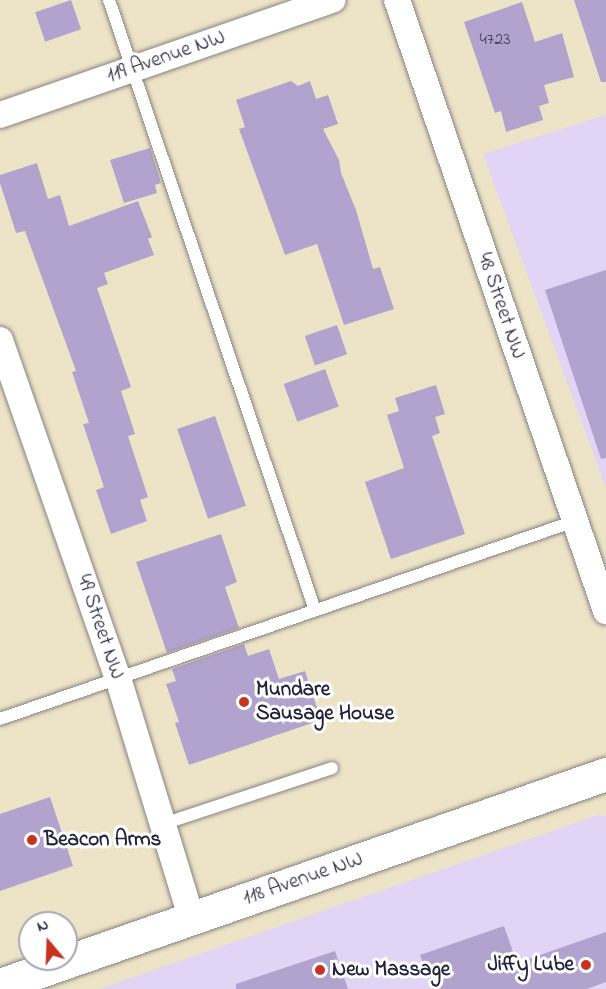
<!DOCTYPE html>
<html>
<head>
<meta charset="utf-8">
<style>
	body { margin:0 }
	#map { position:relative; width:606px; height:989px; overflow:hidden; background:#ede4c7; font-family:"Indie Flower",sans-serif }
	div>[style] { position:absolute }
	.built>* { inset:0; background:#e1d4f4 }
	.building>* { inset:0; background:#b2a3ce; transform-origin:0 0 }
	.roads { filter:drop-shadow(0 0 2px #888381) drop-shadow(0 0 2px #888381) }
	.service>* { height:12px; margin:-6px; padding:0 6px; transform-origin:6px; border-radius:6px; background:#fff }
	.minor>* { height:26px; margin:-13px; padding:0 13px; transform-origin:13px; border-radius:13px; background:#fff }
	.secondary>* { height:33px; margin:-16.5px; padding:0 16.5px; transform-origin:16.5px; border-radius:16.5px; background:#fff }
	.dots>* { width:16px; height:16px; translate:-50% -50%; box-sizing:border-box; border:3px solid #fff; border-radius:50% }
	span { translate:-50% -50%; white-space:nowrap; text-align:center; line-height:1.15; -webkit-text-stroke:6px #fff; paint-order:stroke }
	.number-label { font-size:18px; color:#464260 }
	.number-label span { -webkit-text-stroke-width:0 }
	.street-label { font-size:21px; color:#22223b }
	.poi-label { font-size:21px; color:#22223b; font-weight:700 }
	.left { translate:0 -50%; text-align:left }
	.right { translate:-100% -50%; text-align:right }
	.north { position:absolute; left:18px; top:911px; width:60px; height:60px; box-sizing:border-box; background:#fff; border:2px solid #a7a7b1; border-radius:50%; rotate:341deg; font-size:16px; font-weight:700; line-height:24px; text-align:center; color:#22223b }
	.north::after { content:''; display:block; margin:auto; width:21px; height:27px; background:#c8321e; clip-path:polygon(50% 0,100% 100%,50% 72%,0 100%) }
</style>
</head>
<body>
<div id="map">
	<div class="built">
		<div style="clip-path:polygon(606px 115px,606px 488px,483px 154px)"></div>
		<div style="clip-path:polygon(598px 815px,606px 816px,606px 989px,99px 989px)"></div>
	</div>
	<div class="building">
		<div style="left:71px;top:0;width:31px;height:38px;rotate:71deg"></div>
		<div style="clip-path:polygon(574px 0,606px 0,606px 82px,601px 82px)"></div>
		<div style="clip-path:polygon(522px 2px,535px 42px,562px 33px,574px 77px,544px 85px,549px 103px,539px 106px,543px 120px,506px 132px,501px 111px,495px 113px,464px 22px)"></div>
		<div style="clip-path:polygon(291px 81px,298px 86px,310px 81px,316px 99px,328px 95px,338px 124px,323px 129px,339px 160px,341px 173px,356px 210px,373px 269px,380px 267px,394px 309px,344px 325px,317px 244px,285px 255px,239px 129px,245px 127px,236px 100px)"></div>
		<div style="clip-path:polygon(150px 148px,161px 183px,155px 185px,157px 193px,124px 203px,110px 160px)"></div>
		<div style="clip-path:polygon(37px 163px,48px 199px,60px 195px,69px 226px,138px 201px,152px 237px,148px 239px,154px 255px,104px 273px,108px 284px,97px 288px,131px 387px,121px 391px,135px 434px,128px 436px,148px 497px,140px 500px,147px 521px,111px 534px,96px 490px,104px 487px,83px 424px,89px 423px,72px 372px,76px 371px,25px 231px,16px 233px,0 183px,0 175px)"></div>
		<div style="clip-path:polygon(606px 270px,606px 458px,601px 459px,545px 290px)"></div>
		<div style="left:337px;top:325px;width:31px;height:34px;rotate:71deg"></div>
		<div style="left:325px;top:369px;width:40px;height:44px;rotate:70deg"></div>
		<div style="clip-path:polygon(436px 385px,445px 414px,435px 417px,440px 433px,432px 436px,465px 534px,391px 559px,365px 482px,404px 468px,387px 415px,399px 411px,395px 398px)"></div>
		<div style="left:215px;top:416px;width:95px;height:40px;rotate:71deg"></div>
		<div style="clip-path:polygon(221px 534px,237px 582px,225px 587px,239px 628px,167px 653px,136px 562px)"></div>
		<div style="clip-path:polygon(244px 644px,248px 656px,269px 649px,279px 679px,305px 671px,321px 720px,189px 765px,175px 723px,179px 722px,166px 684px,176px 681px,172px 669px)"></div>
		<div style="clip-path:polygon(50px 797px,73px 866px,0 891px,0 814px)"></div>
		<div style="clip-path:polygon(504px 926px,517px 963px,606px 932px,606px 982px,587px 989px,432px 989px,420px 955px)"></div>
		<div style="clip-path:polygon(335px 951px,348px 989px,236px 989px,236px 984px)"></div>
	</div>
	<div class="roads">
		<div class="service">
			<div style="left:109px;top:0;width:644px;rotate:71.34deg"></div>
			<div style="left:0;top:719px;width:608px;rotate:-19deg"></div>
			<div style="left:163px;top:824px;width:178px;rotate:-18.3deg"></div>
		</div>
		<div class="minor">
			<div style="left:397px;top:0;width:646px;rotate:71.12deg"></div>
			<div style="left:0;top:115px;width:352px;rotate:-19.1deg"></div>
			<div style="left:0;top:340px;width:358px;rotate:70.8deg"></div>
			<div style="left:118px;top:678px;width:250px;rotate:73deg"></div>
		</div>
		<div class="secondary">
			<div style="left:0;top:985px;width:642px;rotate:-19.2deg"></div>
		</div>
	</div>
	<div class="dots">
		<div style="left:244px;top:702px;background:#c8321e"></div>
		<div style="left:32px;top:840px;background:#c8321e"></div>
		<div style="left:586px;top:965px;background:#c8321e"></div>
		<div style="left:320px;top:970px;background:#c8321e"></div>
	</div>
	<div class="number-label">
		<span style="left:495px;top:40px">4723</span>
	</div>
	<div class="street-label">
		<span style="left:166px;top:57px;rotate:-19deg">119 Avenue NW</span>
		<span style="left:501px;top:306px;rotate:71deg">48 Street NW</span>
		<span style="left:100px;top:627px;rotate:71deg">49 Street NW</span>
		<span style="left:303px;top:879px;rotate:-19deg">118 Avenue NW</span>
	</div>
	<div class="poi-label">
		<span class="left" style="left:256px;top:702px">Mundare<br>Sausage House</span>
		<span class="left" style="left:44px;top:840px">Beacon Arms</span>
		<span class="right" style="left:574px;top:965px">Jiffy Lube</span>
		<span class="left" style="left:332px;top:970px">New Massage</span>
	</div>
	<div class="north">N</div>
</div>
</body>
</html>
